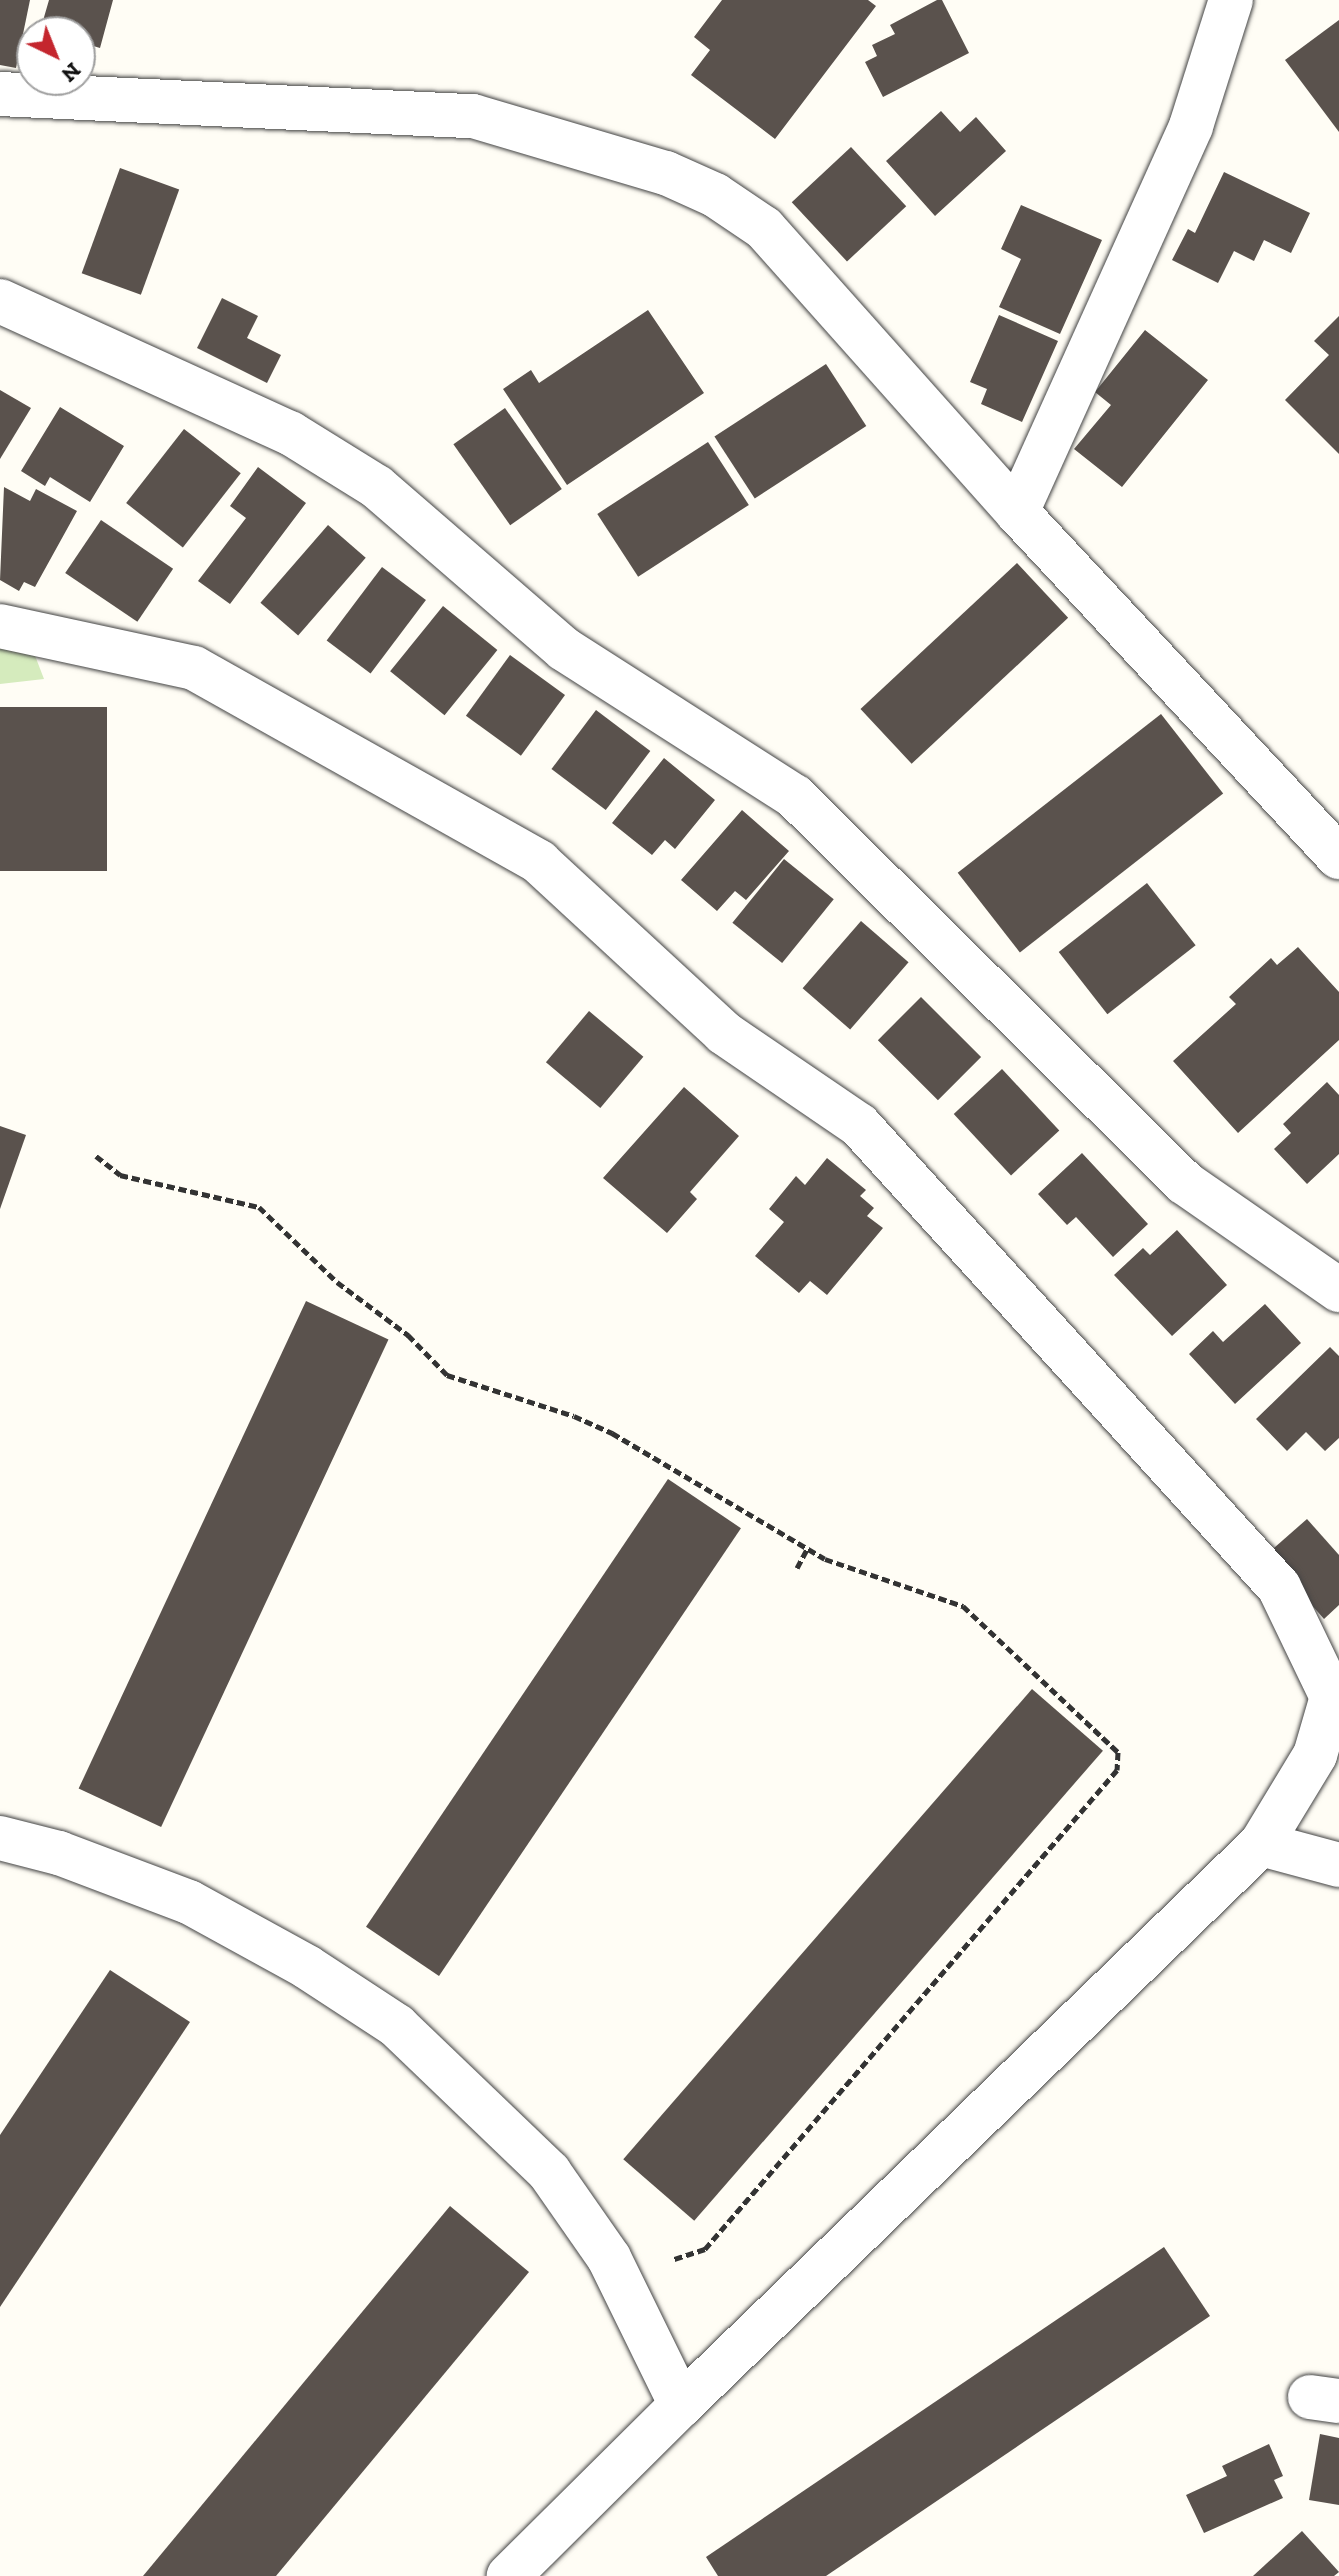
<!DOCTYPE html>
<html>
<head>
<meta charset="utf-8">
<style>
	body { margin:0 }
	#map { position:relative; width:1339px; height:2576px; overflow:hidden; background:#fffdf5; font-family:"Zilla Slab",serif }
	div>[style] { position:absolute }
	.green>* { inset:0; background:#d5ebbd }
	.building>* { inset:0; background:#5a524d; transform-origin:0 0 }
	.path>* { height:5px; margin-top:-2.5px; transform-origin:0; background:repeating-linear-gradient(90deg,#333 0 8px,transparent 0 12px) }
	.roads { filter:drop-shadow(0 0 2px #444) drop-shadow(0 0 2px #444) }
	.minor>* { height:44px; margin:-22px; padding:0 22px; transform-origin:22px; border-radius:22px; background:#fff }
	span { translate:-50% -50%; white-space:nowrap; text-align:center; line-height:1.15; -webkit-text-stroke:8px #fff; paint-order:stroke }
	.north { position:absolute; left:16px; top:16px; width:80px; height:80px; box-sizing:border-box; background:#fff; border:2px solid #a0a0a0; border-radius:50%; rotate:137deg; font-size:22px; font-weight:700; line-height:32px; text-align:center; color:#111 }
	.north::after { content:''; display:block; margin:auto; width:28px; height:36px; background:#c4262e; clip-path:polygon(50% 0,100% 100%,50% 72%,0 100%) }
</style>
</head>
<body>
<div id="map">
	<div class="green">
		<div style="clip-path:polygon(0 645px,34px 653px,44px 679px,0 684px)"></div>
	</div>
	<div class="building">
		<div style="clip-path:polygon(0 0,30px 0,16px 68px,0 65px)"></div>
		<div style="clip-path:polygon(49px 0,113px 0,100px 48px,80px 42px,80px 32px,40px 31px)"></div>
		<div style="clip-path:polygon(722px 0,868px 0,876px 6px,775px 139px,691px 75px,710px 50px,694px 37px)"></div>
		<div style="clip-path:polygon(937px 0,942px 0,969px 53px,883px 97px,865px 62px,877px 56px,872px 45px,895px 34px,890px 25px)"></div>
		<div style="clip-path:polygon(1339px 20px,1339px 132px,1285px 60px)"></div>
		<div style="clip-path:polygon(941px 111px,960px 132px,976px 117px,1006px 151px,935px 216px,886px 161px)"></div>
		<div style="left:851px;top:147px;width:81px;height:81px;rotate:47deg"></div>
		<div style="left:120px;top:168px;width:63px;height:112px;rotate:20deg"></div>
		<div style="clip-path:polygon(1224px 172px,1310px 213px,1291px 253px,1264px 240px,1254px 261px,1234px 251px,1218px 283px,1172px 260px,1188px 229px,1195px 233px)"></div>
		<div style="clip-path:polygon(1021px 205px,1102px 240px,1060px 334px,999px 307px,1021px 259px,1001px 249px)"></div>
		<div style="clip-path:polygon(222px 298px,258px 316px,247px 338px,281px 355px,267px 383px,197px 348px)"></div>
		<div style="clip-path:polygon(648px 310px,704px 393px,567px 485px,503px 389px,531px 370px,539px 383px)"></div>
		<div style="clip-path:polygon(999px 315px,1058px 341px,1022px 422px,981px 404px,987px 389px,970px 382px)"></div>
		<div style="clip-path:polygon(1339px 316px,1339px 454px,1285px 400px,1329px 355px,1314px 341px)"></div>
		<div style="clip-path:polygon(1145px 330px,1208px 380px,1122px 487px,1074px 449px,1111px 405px,1095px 392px)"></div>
		<div style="left:826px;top:364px;width:74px;height:133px;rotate:57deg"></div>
		<div style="clip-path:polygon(0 390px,31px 408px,0 459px)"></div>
		<div style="clip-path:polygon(60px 407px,124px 446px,90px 502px,50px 477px,45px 486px,21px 471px)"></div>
		<div style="left:505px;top:408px;width:99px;height:63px;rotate:55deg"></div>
		<div style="left:184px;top:429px;width:72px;height:94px;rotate:38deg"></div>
		<div style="left:708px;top:442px;width:75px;height:132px;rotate:57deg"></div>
		<div style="clip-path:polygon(258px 467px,306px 503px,230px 604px,198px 581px,246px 518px,230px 506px)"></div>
		<div style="clip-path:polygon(4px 487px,30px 501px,36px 489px,77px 511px,35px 587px,24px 582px,19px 591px,0 580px)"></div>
		<div style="left:101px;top:520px;width:87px;height:64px;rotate:34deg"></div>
		<div style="left:328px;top:525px;width:50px;height:103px;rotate:41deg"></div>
		<div style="left:1017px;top:563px;width:75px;height:214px;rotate:47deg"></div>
		<div style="left:382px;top:567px;width:55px;height:92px;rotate:37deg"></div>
		<div style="left:443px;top:606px;width:70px;height:84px;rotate:39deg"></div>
		<div style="left:510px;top:655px;width:68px;height:75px;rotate:36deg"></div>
		<div style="left:107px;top:707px;width:164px;height:107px;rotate:90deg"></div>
		<div style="left:596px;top:710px;width:68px;height:74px;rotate:37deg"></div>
		<div style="left:1161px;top:714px;width:101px;height:258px;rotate:52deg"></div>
		<div style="clip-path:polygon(664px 758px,715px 800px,675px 849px,665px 840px,652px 855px,612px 823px)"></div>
		<div style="clip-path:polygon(742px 810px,789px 851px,746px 900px,735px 891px,717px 911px,681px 880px)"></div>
		<div style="left:784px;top:859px;width:64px;height:82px;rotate:39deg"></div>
		<div style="left:1147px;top:883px;width:79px;height:112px;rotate:52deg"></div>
		<div style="left:861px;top:921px;width:63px;height:89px;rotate:41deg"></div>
		<div style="clip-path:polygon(1298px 947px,1339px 992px,1339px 1040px,1238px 1133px,1173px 1061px,1236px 1004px,1229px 997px,1271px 958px,1277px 965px)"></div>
		<div style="left:921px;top:997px;width:85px;height:61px;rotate:45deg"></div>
		<div style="left:589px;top:1011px;width:71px;height:67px;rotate:40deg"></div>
		<div style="left:1002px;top:1069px;width:84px;height:66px;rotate:47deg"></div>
		<div style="clip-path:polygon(1327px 1082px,1339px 1095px,1339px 1154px,1307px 1184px,1274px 1149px,1291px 1133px,1283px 1124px)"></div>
		<div style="clip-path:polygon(684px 1087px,739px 1136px,690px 1192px,697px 1199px,667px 1233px,603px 1178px)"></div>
		<div style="clip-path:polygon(0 1126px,26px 1135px,0 1209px)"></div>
		<div style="clip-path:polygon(1082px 1153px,1148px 1224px,1113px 1257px,1076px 1217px,1067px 1225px,1038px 1194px)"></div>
		<div style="clip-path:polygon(827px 1158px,866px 1190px,860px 1196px,874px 1208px,867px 1216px,883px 1228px,827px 1295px,810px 1281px,799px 1293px,755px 1256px,784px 1222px,769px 1209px,796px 1176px,805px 1185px)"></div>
		<div style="clip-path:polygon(1177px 1230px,1227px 1285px,1172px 1336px,1114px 1275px,1143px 1248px,1150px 1255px)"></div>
		<div style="left:306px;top:1301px;width:91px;height:538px;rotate:25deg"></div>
		<div style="clip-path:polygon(1265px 1304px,1301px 1343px,1235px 1404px,1189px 1354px,1213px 1331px,1223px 1342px)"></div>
		<div style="clip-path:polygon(1330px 1347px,1339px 1356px,1339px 1438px,1325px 1451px,1306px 1432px,1287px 1451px,1256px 1419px)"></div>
		<div style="left:668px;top:1479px;width:88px;height:540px;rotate:34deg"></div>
		<div style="clip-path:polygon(1307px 1519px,1339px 1555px,1339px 1605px,1324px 1619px,1267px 1554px)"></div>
		<div style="left:1032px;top:1689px;width:94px;height:623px;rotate:41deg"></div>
		<div style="clip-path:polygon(110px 1970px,190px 2022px,0 2307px,0 2135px)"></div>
		<div style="clip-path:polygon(450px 2206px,529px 2272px,276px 2576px,143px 2576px)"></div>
		<div style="clip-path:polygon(1164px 2247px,1210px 2316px,826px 2576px,718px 2576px,706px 2557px)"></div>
		<div style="clip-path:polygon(1320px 2434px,1339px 2438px,1339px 2505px,1309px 2500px)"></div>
		<div style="clip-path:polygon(1269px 2444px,1283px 2476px,1274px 2480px,1283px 2498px,1204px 2533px,1186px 2495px,1227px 2476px,1222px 2466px)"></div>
		<div style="clip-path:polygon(1302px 2531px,1339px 2572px,1334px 2576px,1253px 2576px)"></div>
	</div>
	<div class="path">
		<div style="left:96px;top:1156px;width:31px;rotate:38deg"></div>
		<div style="left:120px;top:1175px;width:143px;rotate:13deg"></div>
		<div style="left:259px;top:1207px;width:108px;rotate:43.9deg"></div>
		<div style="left:337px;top:1282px;width:89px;rotate:36.7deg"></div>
		<div style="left:408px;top:1335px;width:56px;rotate:45.7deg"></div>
		<div style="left:447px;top:1375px;width:133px;rotate:17.9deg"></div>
		<div style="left:574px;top:1416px;width:42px;rotate:24.1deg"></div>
		<div style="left:612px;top:1433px;width:247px;rotate:30.6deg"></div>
		<div style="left:825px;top:1559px;width:146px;rotate:18.8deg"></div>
		<div style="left:963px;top:1606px;width:213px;rotate:43.3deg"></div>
		<div style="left:1118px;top:1752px;width:18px;rotate:93deg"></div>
		<div style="left:1117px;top:1770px;width:632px;rotate:130.7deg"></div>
		<div style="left:705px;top:2249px;width:35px;rotate:162deg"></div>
		<div style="left:797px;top:1568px;width:21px;rotate:-62deg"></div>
	</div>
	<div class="roads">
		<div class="minor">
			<div style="left:0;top:94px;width:474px;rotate:2.7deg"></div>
			<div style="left:473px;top:116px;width:201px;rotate:16.5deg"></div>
			<div style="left:666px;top:173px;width:54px;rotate:24.2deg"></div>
			<div style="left:715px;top:195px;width:59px;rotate:34deg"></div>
			<div style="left:764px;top:228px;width:380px;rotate:48.3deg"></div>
			<div style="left:1017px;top:512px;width:472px;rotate:47deg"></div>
			<div style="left:0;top:301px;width:319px;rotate:24.5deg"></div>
			<div style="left:290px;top:433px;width:102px;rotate:31.8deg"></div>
			<div style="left:377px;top:487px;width:247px;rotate:40.9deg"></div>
			<div style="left:564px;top:649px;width:273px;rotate:32.6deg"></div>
			<div style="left:794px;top:796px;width:550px;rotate:44.71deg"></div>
			<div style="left:1185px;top:1183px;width:188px;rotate:34.8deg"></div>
			<div style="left:1017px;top:512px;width:423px;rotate:-65.7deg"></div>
			<div style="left:1191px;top:126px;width:132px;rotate:-72.4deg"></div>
			<div style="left:0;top:626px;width:198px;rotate:12.2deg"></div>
			<div style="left:194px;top:668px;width:396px;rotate:29.3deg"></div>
			<div style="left:539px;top:862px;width:252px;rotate:42.7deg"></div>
			<div style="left:724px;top:1033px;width:163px;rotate:34.3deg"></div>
			<div style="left:859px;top:1125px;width:624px;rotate:47.73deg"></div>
			<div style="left:1279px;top:1587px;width:122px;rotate:64.3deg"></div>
			<div style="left:1332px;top:1697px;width:60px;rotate:106.3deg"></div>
			<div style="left:1315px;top:1755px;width:104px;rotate:121.2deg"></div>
			<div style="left:1261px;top:1844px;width:807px;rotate:135.95deg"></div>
			<div style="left:0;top:1838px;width:61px;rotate:14.3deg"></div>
			<div style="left:59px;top:1853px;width:139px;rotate:20.7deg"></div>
			<div style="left:189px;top:1902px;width:135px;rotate:28.8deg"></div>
			<div style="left:307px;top:1967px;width:108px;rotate:33.2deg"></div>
			<div style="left:397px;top:2026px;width:211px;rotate:43.8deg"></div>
			<div style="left:549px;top:2172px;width:105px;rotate:55.1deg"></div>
			<div style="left:609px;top:2258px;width:164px;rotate:63.9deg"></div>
			<div style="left:681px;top:2405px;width:243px;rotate:135.2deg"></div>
			<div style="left:1261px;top:1844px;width:81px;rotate:15.1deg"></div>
			<div style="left:1310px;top:2397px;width:29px;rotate:8deg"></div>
		</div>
	</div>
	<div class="north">N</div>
</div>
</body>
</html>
